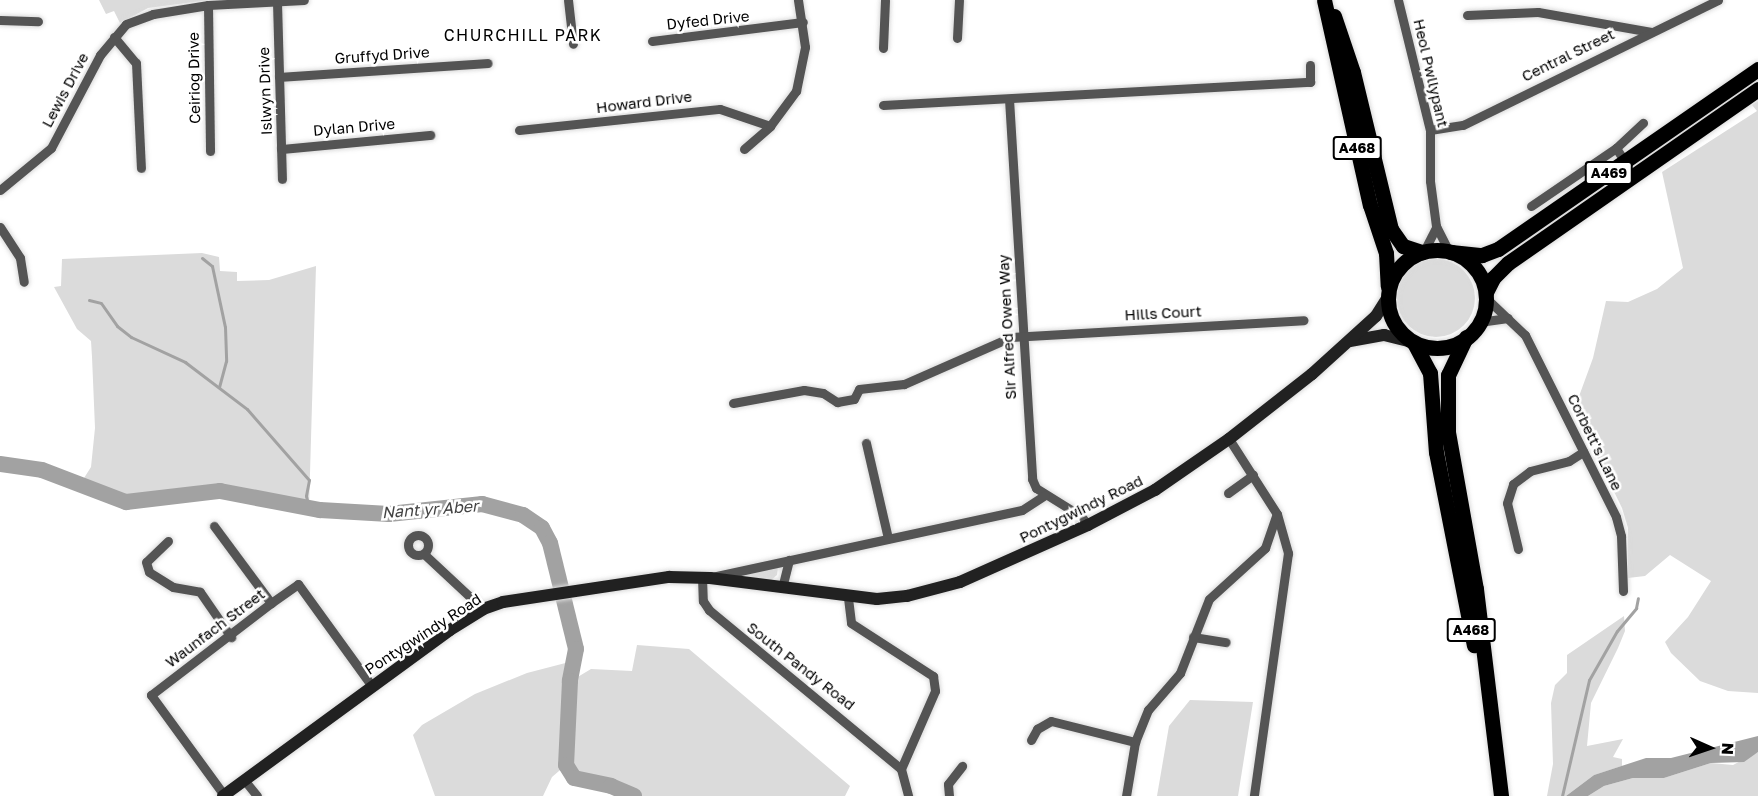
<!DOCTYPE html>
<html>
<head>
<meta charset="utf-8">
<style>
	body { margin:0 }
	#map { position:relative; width:1758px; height:796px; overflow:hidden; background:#fff; font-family:"Golos Text",sans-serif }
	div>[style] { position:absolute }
	.green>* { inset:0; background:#dbdbdb }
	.round { border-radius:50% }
	.water>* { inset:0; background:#a2a2a2 }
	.stream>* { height:3px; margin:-1.5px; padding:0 1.5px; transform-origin:1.5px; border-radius:1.5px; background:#a2a2a2 }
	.river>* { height:16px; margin:-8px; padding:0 8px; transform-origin:8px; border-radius:8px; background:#a2a2a2 }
	.roads { filter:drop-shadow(0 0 2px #dbdbdb) drop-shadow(0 0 2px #dbdbdb) }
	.minor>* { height:9px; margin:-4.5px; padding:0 4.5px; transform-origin:4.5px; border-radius:4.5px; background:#545454 }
	.minor>.ring { margin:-4.5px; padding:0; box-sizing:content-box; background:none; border:9px solid #545454; border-radius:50% }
	.secondary>* { height:12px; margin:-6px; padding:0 6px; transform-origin:6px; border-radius:6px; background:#212121 }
	.primary>* { height:15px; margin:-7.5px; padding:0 7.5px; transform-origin:7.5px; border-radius:7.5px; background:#000 }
	.primary>.ring { margin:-7.5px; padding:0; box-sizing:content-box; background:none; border:15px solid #000; border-radius:50% }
	span { translate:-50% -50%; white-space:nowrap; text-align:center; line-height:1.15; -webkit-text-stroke:5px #fff; paint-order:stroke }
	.shield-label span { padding:2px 4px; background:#fff; border:2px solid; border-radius:4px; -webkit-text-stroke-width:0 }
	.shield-label { font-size:14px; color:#000; font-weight:700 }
	.street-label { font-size:15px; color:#000 }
	.neighbourhood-label { font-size:16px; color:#000; letter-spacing:1.5px }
	.water-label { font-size:16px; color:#434343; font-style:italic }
	.north { position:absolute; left:1680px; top:718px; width:60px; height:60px; -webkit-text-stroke:4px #fff; paint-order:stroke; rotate:93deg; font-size:16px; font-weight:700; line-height:24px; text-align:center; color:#000 }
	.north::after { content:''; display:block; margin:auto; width:21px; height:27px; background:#000; clip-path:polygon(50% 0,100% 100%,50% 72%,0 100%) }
</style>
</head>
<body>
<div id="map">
	<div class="green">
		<div style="clip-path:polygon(99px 0,209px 0,148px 8px,120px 23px,114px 11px,106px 14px)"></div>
		<div style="clip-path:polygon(1758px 101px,1758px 693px,1728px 691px,1700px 681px,1671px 653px,1665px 642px,1688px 617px,1711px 581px,1670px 555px,1645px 576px,1628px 578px,1628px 528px,1622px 508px,1574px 410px,1593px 358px,1606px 301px,1628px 302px,1657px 289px,1683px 268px,1662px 172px,1757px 111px,1752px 105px)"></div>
		<div style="clip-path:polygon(202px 253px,219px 257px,220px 271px,237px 272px,237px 281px,269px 280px,316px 266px,309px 508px,220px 491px,126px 502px,79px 486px,91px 467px,95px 428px,92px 357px,91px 341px,77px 329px,54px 287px,61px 286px,62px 259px)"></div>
		<div class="round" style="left:1397px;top:259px;width:78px;height:78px"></div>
		<div style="clip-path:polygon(778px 566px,777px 575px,770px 581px,735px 576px)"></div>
		<div style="clip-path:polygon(1624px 616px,1625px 631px,1618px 648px,1591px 703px,1587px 746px,1623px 739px,1613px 757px,1622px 759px,1622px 766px,1594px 775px,1566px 796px,1547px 796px,1553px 764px,1551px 703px,1555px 685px,1567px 673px,1567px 655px)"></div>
		<div style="clip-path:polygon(637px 645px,689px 649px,850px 786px,845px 796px,634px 796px,611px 786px,574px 778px,566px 765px,552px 777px,543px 796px,435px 796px,413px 735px,422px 725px,475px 694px,527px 673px,577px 660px,571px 681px,591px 669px,632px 671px)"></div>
		<div style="clip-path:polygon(1190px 700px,1253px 702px,1238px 796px,1157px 796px,1169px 726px)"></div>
		<div style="clip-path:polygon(1758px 752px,1758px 796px,1588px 796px,1604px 786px,1633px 778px,1664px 778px,1711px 763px,1733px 765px)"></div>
	</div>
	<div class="water">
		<div style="clip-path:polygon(1758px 736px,1758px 752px,1744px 762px,1711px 763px,1664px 778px,1633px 778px,1604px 786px,1588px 796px,1566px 796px,1594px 775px,1646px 758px,1671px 758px)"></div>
	</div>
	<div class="stream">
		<div style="left:202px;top:258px;width:13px;rotate:39deg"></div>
		<div style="left:212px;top:266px;width:62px;rotate:78deg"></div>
		<div style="left:225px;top:327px;width:34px;rotate:88deg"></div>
		<div style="left:226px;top:361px;width:27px;rotate:105deg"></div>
		<div style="left:89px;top:300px;width:12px;rotate:14deg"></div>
		<div style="left:101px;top:303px;width:28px;rotate:55deg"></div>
		<div style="left:117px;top:326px;width:18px;rotate:38deg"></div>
		<div style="left:131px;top:337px;width:60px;rotate:24.8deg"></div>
		<div style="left:185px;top:362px;width:78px;rotate:37.2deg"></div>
		<div style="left:247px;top:409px;width:94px;rotate:48.9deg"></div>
		<div style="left:309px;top:480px;width:16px;rotate:101deg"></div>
		<div style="left:306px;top:496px;width:12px;rotate:76deg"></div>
		<div style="left:1562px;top:796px;width:119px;rotate:-76.9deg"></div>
		<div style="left:1589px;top:680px;width:56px;rotate:-60.3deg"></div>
		<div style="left:1617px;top:631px;width:30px;rotate:-50deg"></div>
		<div style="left:1636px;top:608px;width:10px;rotate:-79deg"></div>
	</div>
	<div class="river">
		<div style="left:0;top:464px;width:42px;rotate:8.1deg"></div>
		<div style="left:42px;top:470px;width:90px;rotate:20.9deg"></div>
		<div style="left:126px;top:502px;width:95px;rotate:-6.7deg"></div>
		<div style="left:220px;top:491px;width:102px;rotate:10.8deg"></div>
		<div style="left:320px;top:510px;width:69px;rotate:3.3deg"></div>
		<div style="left:389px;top:514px;width:94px;rotate:-6.1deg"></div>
		<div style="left:482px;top:504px;width:42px;rotate:15deg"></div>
		<div style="left:523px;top:515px;width:23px;rotate:34deg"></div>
		<div style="left:542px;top:528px;width:17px;rotate:62deg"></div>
		<div style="left:550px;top:543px;width:109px;rotate:76.2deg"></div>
		<div style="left:576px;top:649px;width:33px;rotate:101deg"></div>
		<div style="left:570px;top:681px;width:84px;rotate:92.7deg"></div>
		<div style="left:566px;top:765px;width:15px;rotate:58deg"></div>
		<div style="left:574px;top:778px;width:38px;rotate:12deg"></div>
		<div style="left:611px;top:786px;width:25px;rotate:23deg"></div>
	</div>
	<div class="roads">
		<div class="minor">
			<div style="left:568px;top:0;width:44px;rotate:83.5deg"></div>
			<div style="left:1398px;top:0;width:134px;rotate:76.2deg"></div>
			<div style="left:1430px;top:130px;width:51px;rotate:90deg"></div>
			<div style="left:1430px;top:181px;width:45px;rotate:82.4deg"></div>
			<div style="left:1436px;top:226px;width:28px;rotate:63deg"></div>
			<div style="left:277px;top:2px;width:177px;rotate:88.4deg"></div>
			<div style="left:208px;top:5px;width:146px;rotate:89.2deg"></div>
			<div style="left:1467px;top:15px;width:71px;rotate:-2.4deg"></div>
			<div style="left:1538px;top:12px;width:115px;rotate:10deg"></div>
			<div style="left:0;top:20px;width:38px;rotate:2deg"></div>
			<div style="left:114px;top:37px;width:34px;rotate:50deg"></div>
			<div style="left:136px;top:63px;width:105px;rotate:87.3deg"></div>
			<div style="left:957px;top:38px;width:38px;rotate:-87deg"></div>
			<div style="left:652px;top:41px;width:152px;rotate:-7.2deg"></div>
			<div style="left:883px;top:48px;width:48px;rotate:-87.6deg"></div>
			<div style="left:279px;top:77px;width:209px;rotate:-3.8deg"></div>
			<div style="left:1009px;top:99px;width:381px;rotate:86.5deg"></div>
			<div style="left:1032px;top:479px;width:10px;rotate:66deg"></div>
			<div style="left:1036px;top:488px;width:53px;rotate:31.9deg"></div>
			<div style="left:1081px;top:516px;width:11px;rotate:52deg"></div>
			<div style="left:883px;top:105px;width:428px;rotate:-3.1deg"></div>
			<div style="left:1310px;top:82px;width:17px;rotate:-90deg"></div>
			<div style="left:519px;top:130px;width:202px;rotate:-6deg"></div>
			<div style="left:720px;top:109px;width:53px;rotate:18.8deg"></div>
			<div style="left:1430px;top:130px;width:33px;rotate:-9deg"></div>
			<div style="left:1463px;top:125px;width:284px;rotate:-26.1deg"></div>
			<div style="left:1616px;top:148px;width:37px;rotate:-43deg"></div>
			<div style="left:281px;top:149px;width:150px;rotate:-5.4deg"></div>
			<div style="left:744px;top:149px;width:35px;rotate:-41deg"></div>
			<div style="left:770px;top:126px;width:44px;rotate:-53.4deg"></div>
			<div style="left:796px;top:91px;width:45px;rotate:-78.4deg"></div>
			<div style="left:805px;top:47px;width:48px;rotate:-98.5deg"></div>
			<div style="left:0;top:190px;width:66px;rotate:-39.5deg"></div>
			<div style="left:51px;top:148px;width:105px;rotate:-62.2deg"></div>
			<div style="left:100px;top:55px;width:40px;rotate:-50deg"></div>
			<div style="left:126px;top:24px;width:29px;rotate:-20deg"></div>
			<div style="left:153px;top:14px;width:56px;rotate:-9.3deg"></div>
			<div style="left:208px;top:5px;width:96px;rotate:-3deg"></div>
			<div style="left:1531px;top:206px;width:103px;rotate:-34.3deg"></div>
			<div style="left:1616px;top:148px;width:17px;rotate:57deg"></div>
			<div style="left:0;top:227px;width:37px;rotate:57deg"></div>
			<div style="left:20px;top:258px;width:24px;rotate:81deg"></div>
			<div style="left:1424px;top:251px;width:27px;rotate:-63deg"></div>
			<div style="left:1486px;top:298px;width:54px;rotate:43.5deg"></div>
			<div style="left:1525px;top:335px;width:203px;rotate:63.4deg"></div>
			<div style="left:1616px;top:517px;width:20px;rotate:75deg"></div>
			<div style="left:1621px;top:536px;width:55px;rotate:87.9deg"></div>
			<div style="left:1479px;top:322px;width:29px;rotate:-8deg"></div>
			<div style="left:733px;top:403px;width:72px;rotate:-10.4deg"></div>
			<div style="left:804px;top:390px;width:19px;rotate:9deg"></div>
			<div style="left:823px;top:393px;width:17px;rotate:33deg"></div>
			<div style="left:837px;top:402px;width:17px;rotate:-10deg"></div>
			<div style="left:854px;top:399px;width:11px;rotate:-63deg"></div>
			<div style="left:859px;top:389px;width:45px;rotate:-6.3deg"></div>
			<div style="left:904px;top:384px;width:117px;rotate:-23.7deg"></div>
			<div style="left:1011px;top:337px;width:293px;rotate:-3.3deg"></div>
			<div style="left:1229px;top:439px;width:89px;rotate:57.4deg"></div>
			<div style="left:1277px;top:514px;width:41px;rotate:74.2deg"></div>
			<div style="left:1288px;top:553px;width:245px;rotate:98deg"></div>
			<div style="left:866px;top:443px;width:98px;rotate:77deg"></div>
			<div style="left:1228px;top:493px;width:31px;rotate:-36deg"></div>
			<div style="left:214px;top:526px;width:96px;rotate:53.5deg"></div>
			<div class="ring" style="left:408px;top:535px;width:11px;height:11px"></div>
			<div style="left:168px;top:541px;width:30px;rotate:136deg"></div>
			<div style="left:146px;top:562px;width:10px;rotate:73deg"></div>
			<div style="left:149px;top:572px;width:28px;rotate:32deg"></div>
			<div style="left:173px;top:587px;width:27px;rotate:10deg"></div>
			<div style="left:200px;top:592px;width:55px;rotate:55.4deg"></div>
			<div style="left:1518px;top:549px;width:47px;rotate:-103.4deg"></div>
			<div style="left:1507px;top:503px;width:20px;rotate:-72deg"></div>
			<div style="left:1513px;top:484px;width:21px;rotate:-37deg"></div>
			<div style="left:1530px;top:471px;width:40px;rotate:-14.4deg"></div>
			<div style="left:1569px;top:461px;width:17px;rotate:-33deg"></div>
			<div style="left:424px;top:554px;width:81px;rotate:43deg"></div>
			<div style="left:702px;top:577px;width:24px;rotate:88deg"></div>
			<div style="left:703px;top:601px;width:11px;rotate:56deg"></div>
			<div style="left:709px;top:610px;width:249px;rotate:39.6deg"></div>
			<div style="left:712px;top:577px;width:317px;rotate:-12.2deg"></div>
			<div style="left:1022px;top:510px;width:27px;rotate:-33deg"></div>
			<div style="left:782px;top:588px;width:29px;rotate:-76deg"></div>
			<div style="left:848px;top:598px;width:25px;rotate:83deg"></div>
			<div style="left:851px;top:623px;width:98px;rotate:32.9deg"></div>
			<div style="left:933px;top:676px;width:15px;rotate:82deg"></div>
			<div style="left:935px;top:691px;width:85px;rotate:113.6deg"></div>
			<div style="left:901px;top:769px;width:28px;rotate:75deg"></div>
			<div style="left:1193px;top:637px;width:33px;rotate:9deg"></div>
			<div style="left:1031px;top:740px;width:13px;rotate:-61deg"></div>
			<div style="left:1037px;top:729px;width:16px;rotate:-30deg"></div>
			<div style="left:1051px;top:721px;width:87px;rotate:14deg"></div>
			<div style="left:245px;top:781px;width:19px;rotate:51deg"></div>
			<div style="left:224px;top:795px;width:124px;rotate:-126.1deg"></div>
			<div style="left:151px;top:695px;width:151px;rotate:-37.5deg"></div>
			<div style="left:271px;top:603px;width:33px;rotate:-35deg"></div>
			<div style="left:298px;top:584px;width:125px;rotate:54.1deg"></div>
			<div style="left:949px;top:796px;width:12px;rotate:-95deg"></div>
			<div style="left:948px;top:784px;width:23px;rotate:-52deg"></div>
			<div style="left:1126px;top:796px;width:55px;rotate:-80.5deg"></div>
			<div style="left:1135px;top:742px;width:35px;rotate:-68deg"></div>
			<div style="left:1148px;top:710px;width:49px;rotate:-49.1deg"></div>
			<div style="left:1180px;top:673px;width:79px;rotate:-68.6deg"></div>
			<div style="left:1209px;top:599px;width:76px;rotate:-42.3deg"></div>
			<div style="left:1265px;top:548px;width:36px;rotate:-71deg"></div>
		</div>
		<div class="secondary">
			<div style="left:1350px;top:341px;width:35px;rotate:-10deg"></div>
			<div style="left:1384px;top:335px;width:30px;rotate:14deg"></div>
			<div style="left:223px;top:796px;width:281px;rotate:-36.2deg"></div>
			<div style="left:450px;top:630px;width:39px;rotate:-32deg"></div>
			<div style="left:483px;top:609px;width:21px;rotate:-19deg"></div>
			<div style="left:503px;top:602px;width:168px;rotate:-8.6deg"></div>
			<div style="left:669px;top:577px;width:41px;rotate:1.4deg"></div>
			<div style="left:710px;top:578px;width:168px;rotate:7.2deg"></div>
			<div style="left:877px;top:599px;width:30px;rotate:-6deg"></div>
			<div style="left:907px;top:596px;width:55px;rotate:-14.8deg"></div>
			<div style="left:960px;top:582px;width:140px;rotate:-24deg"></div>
			<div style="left:1088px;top:525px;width:76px;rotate:-27.6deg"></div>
			<div style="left:1155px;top:490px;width:90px;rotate:-34.6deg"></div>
			<div style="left:1229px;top:439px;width:105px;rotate:-38.1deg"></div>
			<div style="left:1312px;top:374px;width:86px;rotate:-42.2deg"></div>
			<div style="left:1376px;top:316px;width:22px;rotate:-58deg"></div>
		</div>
		<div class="primary">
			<div style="left:1324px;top:0;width:210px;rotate:77.4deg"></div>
			<div style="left:1370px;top:205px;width:51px;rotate:71.6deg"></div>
			<div style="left:1386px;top:253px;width:33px;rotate:87deg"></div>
			<div style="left:1334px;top:16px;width:59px;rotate:71.3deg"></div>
			<div style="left:1353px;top:72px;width:162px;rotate:76.4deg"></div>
			<div style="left:1391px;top:229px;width:21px;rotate:55deg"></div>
			<div style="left:1403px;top:246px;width:20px;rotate:18deg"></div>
			<div class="ring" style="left:1388px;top:250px;width:83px;height:83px"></div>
			<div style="left:1451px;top:252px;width:31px;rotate:6deg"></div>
			<div style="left:1482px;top:255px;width:17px;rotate:-21deg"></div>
			<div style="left:1498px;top:249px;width:316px;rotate:-34.7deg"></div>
			<div style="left:1486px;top:292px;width:16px;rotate:-63deg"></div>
			<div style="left:1493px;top:278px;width:21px;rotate:-45deg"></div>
			<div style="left:1508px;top:263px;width:305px;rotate:-34.8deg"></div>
			<div style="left:1466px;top:337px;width:42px;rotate:115.3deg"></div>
			<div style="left:1448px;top:375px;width:57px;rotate:90deg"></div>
			<div style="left:1448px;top:432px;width:159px;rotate:79.9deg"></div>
			<div style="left:1476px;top:589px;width:209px;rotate:83.1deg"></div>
			<div style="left:1414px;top:343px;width:34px;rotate:62deg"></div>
			<div style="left:1430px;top:373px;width:79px;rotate:85.7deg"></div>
			<div style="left:1436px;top:452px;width:197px;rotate:78.9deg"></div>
		</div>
	</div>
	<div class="shield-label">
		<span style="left:1357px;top:148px">A468</span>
		<span style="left:1609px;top:173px">A469</span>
		<span style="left:1471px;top:630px">A468</span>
	</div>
	<div class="street-label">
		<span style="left:708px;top:20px;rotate:-6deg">Dyfed Drive</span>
		<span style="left:382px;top:55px;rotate:-4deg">Gruffyd Drive</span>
		<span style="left:1568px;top:55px;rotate:-26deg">Central Street</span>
		<span style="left:1431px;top:73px;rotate:77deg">Heol Pwllypant</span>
		<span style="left:194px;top:78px;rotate:-91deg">Ceiriog Drive</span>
		<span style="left:65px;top:90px;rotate:-62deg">Lewis Drive</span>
		<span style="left:265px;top:91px;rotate:-92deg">Islwyn Drive</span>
		<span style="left:644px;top:102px;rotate:-7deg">Howard Drive</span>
		<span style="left:354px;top:127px;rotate:-5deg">Dylan Drive</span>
		<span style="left:1163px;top:313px;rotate:-3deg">Hills Court</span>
		<span style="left:1007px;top:327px;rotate:-93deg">Sir Alfred Owen Way</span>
		<span style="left:1595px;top:442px;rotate:64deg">Corbett's Lane</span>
		<span style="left:1081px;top:509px;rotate:-26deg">Pontygwindy Road</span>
		<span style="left:215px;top:628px;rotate:-37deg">Waunfach Street</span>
		<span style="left:423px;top:634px;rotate:-33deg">Pontygwindy Road</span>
		<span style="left:801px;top:666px;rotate:38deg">South Pandy Road</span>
	</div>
	<div class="neighbourhood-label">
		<span style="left:523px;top:35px">CHURCHILL PARK</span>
	</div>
	<div class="water-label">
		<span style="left:430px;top:509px;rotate:-4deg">Nant yr Aber</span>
	</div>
	<div class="north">N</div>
</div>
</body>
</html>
